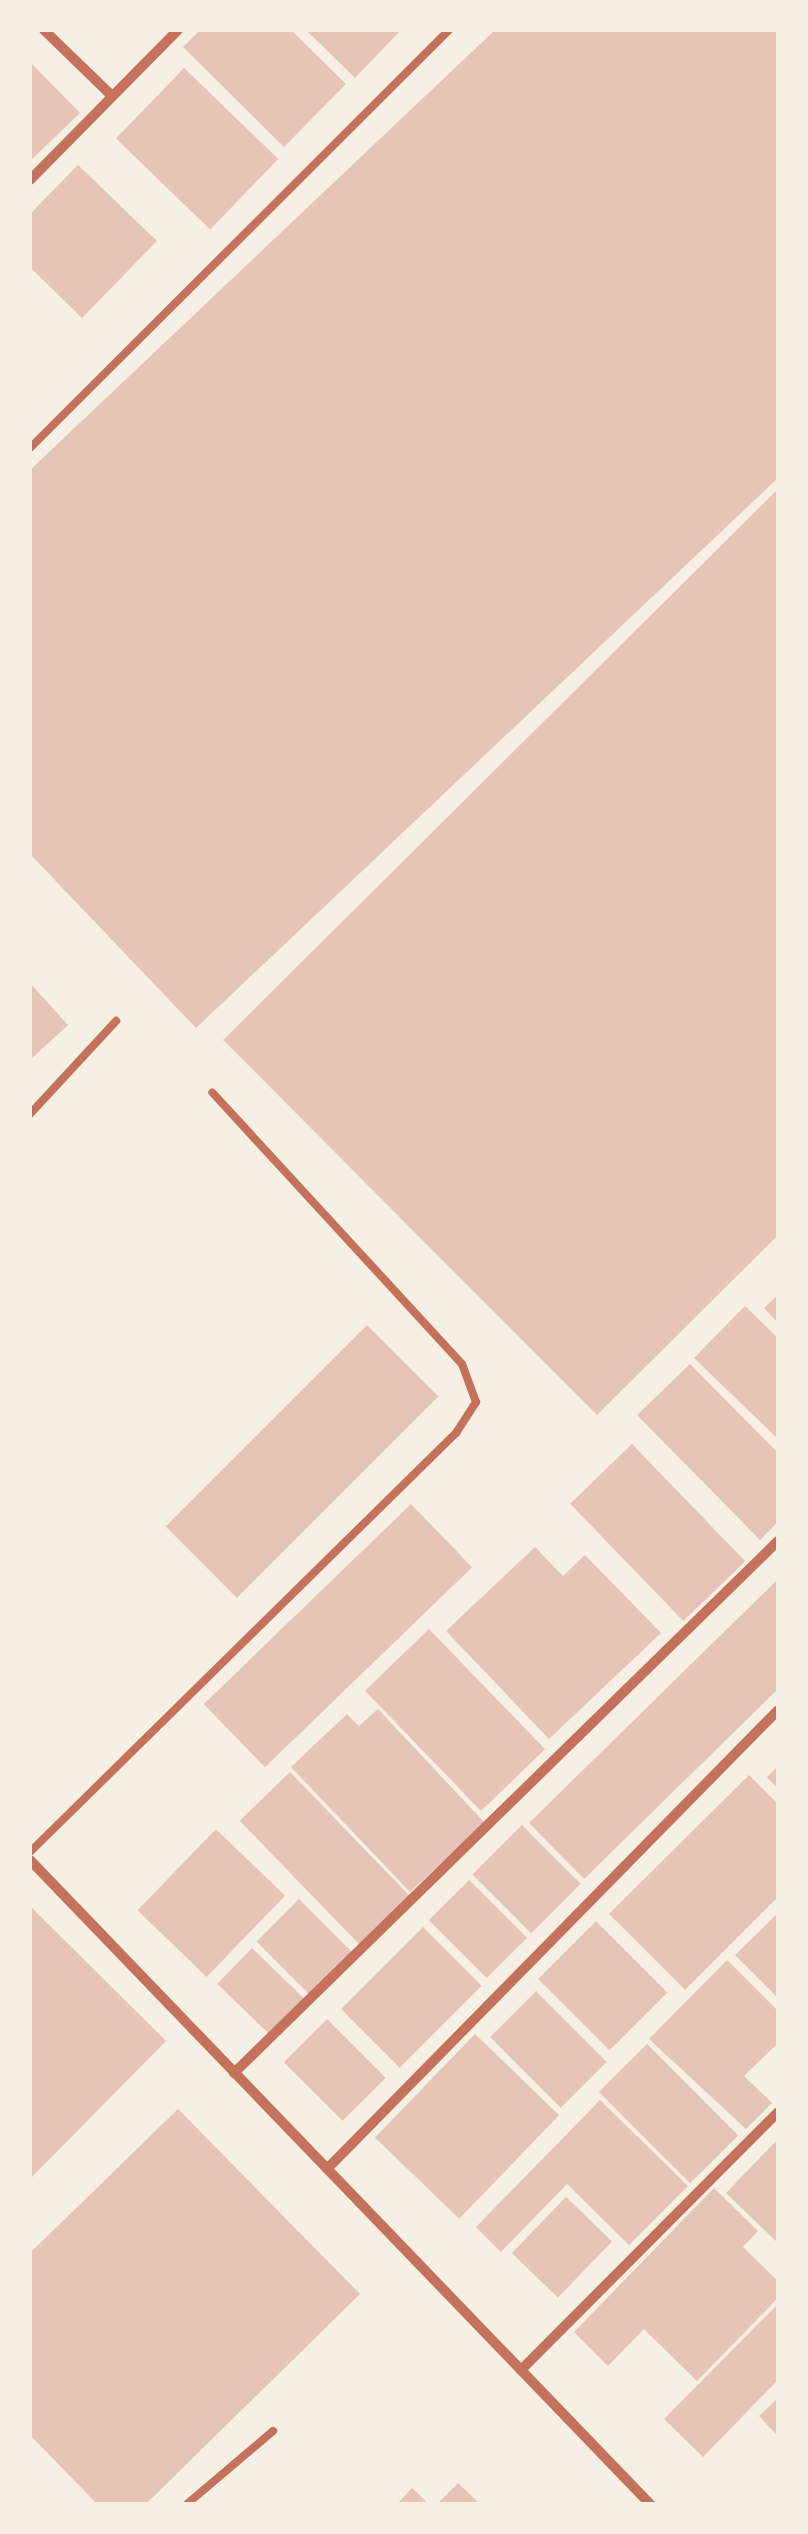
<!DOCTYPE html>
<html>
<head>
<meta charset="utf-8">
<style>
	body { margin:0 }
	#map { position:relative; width:808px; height:2534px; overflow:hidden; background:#f6efe4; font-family:Signika,sans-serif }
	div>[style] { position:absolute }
	.building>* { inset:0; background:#e6c5b7; transform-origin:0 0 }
	.service>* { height:8px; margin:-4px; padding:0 4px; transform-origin:4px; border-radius:4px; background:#c5725c }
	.minor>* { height:10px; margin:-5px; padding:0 5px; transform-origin:5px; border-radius:5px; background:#c5725c }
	span { translate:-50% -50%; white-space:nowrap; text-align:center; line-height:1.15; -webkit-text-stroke:10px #f6efe4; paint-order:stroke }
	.frame { position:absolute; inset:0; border:32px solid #f6efe4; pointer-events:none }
</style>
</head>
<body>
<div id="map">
	<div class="building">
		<div style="clip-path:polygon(200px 30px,291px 30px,346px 84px,284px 147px,183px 47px)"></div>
		<div style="clip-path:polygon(306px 30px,401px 30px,355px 78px)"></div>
		<div style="clip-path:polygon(495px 30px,778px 30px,778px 478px,196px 1028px,30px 854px,30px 470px)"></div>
		<div style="clip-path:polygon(30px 62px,80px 113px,30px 161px)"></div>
		<div style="left:184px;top:68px;width:131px;height:98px;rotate:44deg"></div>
		<div style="clip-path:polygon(78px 165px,157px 241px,82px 318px,30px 267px,30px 214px)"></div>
		<div style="clip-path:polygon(778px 489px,778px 1235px,597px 1415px,223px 1040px)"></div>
		<div style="clip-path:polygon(30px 983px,68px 1025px,30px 1060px)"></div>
		<div style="clip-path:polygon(778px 1295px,778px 1323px,764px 1308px)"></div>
		<div style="clip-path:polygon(745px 1306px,778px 1338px,778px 1439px,694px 1358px)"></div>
		<div style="left:367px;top:1325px;width:101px;height:285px;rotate:45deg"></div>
		<div style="clip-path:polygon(690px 1364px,778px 1453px,778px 1522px,760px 1540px,637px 1415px)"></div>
		<div style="left:632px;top:1444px;width:163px;height:86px;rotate:46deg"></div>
		<div style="left:411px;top:1504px;width:88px;height:288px;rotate:46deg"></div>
		<div style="clip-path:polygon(535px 1547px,563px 1576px,585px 1555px,661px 1633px,549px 1739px,446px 1631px)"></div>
		<div style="clip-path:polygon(778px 1579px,778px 1689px,584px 1879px,529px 1823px)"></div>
		<div style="left:429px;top:1629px;width:167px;height:89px;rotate:46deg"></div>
		<div style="clip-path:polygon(378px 1709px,485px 1823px,410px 1892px,291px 1767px,347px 1714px,359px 1726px)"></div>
		<div style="clip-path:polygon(778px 1766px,778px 1789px,767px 1777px)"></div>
		<div style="left:290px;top:1772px;width:173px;height:70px;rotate:46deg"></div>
		<div style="clip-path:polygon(749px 1775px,778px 1804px,778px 1897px,685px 1990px,609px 1914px)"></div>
		<div style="left:522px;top:1825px;width:83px;height:70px;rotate:45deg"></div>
		<div style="left:216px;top:1829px;width:96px;height:113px;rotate:44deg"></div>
		<div style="left:469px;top:1880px;width:82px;height:57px;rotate:45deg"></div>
		<div style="left:299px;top:1899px;width:75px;height:60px;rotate:45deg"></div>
		<div style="clip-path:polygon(30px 1906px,166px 2041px,30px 2179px)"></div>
		<div style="clip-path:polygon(778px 1913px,778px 1998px,735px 1955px)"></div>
		<div style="left:596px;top:1921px;width:101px;height:82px;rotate:45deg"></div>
		<div style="left:423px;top:1927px;width:83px;height:116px;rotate:45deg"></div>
		<div style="left:252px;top:1948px;width:74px;height:50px;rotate:44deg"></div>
		<div style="clip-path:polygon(727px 1960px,778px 2011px,778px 2043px,744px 2076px,772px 2103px,746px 2129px,649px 2039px)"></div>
		<div style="left:536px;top:1991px;width:100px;height:65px;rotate:45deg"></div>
		<div style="left:327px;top:2019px;width:83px;height:61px;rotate:45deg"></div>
		<div style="left:475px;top:2034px;width:117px;height:144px;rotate:44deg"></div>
		<div style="left:647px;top:2044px;width:129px;height:68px;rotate:45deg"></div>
		<div style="clip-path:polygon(600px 2100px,688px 2186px,629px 2245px,567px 2184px,501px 2252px,476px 2227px)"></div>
		<div style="clip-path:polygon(178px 2109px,360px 2294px,146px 2504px,97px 2504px,30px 2435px,30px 2253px)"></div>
		<div style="clip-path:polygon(778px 2139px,778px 2243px,726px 2193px)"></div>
		<div style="clip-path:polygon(714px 2188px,758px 2231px,743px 2247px,778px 2281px,778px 2298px,697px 2381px,644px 2329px,608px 2366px,574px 2332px)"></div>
		<div style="left:566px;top:2197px;width:64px;height:78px;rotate:44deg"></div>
		<div style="clip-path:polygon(778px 2304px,778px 2380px,703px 2457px,664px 2419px)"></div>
		<div style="clip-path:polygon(778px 2398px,778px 2436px,759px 2416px)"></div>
		<div style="clip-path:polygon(458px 2483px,480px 2504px,437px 2504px)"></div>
		<div style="clip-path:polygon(412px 2488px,429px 2504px,397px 2504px)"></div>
	</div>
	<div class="service">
		<div style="left:30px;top:448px;width:592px;rotate:-44.93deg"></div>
		<div style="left:30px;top:1114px;width:127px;rotate:-47.2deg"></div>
		<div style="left:30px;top:1852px;width:598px;rotate:-44.53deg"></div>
		<div style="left:456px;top:1433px;width:37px;rotate:-57deg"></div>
		<div style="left:476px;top:1402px;width:40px;rotate:-110.2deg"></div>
		<div style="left:462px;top:1364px;width:369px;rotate:-132.6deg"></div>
		<div style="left:187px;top:2504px;width:113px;rotate:-40.3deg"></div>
	</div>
	<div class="minor">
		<div style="left:44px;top:30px;width:95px;rotate:44.1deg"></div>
		<div style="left:30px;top:180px;width:211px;rotate:-45.4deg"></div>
		<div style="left:30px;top:1860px;width:894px;rotate:46.09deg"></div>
		<div style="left:234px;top:2073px;width:761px;rotate:-44.36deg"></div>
		<div style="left:327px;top:2169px;width:643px;rotate:-45.5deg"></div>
		<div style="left:521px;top:2370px;width:364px;rotate:-45.1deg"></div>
	</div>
	<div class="frame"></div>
</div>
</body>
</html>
